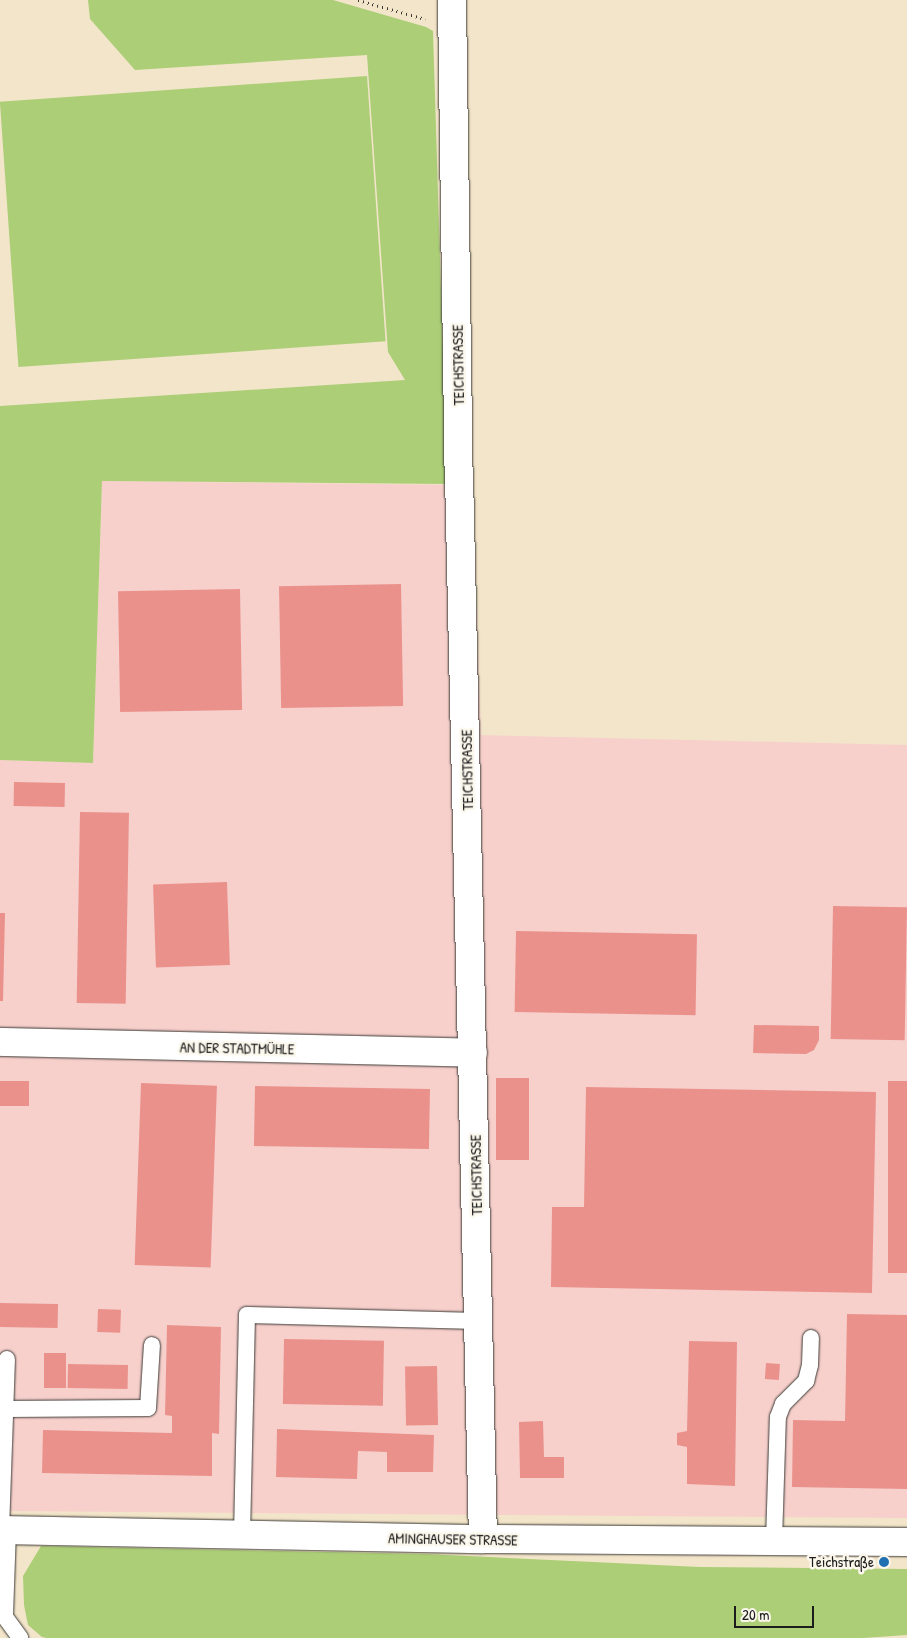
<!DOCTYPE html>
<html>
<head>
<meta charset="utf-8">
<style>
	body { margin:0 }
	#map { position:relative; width:907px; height:1638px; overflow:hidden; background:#f3e5ca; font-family:"Patrick Hand",sans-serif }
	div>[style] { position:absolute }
	.built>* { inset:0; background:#f7d0cc }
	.green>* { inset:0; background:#acce77; transform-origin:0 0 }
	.building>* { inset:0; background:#eb918c; transform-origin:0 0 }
	.path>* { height:3px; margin-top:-1.5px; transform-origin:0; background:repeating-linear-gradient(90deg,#3c3a36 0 1px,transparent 0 5px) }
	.roads { filter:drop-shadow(0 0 1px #3c3a36) drop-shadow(0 0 1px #3c3a36) }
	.service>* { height:16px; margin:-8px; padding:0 8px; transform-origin:8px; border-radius:8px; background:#fff }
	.minor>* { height:28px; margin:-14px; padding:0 14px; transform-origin:14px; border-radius:14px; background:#fff }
	.dots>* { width:14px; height:14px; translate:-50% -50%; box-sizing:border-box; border:2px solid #fbf7ec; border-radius:50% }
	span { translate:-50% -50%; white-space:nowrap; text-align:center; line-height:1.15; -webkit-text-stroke:5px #fbf7ec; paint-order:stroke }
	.street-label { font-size:15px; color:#1c1c1c }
	.poi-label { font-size:15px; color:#1c1c1c }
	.right { translate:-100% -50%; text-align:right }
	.scale { position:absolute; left:734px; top:1606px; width:80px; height:22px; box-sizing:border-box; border:2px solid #1c1c1c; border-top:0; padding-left:6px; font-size:15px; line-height:18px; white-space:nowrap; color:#1c1c1c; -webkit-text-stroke:4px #fbf7ec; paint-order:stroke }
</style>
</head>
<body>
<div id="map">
	<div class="built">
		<div style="clip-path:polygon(102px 481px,472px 485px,481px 735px,907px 745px,907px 1518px,0 1511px,0 760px,93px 763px)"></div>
	</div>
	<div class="green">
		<div style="clip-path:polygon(88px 0,333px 0,426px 27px,433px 31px,447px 484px,102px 481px,93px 763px,0 760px,0 406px,405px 380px,388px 352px,367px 55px,135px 70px,90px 19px)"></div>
		<div style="left:367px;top:76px;width:266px;height:368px;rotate:86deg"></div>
		<div style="clip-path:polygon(41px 1546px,426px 1554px,700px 1567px,907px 1569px,907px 1635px,863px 1638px,47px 1638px,42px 1637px,28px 1625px,24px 1605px,23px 1576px)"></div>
	</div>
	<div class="building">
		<div style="left:401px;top:584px;width:122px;height:122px;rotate:89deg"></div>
		<div style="left:240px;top:589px;width:121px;height:122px;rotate:89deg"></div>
		<div style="left:14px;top:782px;width:51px;height:24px;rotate:1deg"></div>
		<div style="left:80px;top:812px;width:49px;height:191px;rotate:1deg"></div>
		<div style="left:227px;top:882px;width:83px;height:74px;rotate:88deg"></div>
		<div style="left:833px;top:906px;width:74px;height:133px;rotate:1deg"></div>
		<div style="clip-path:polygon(0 913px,5px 913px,3px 1001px,0 1001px)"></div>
		<div style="left:516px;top:931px;width:181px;height:81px;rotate:1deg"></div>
		<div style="clip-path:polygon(754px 1025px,819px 1026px,819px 1040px,814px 1050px,806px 1054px,753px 1053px)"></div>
		<div style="left:496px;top:1078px;width:33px;height:82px"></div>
		<div style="left:0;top:1081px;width:29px;height:25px"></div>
		<div style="left:888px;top:1081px;width:19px;height:192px"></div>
		<div style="left:141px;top:1083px;width:76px;height:182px;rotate:2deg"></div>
		<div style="left:255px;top:1086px;width:175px;height:60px;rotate:1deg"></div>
		<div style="clip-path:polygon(586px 1087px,876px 1092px,872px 1293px,551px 1287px,552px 1207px,584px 1207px)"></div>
		<div style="left:0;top:1303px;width:58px;height:24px;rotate:1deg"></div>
		<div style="left:98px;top:1309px;width:23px;height:23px;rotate:2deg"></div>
		<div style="clip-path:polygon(847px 1314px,907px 1315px,907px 1489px,792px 1487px,793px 1420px,845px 1421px)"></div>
		<div style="clip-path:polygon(167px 1325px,221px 1327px,219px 1434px,212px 1433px,212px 1476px,42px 1473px,43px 1430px,172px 1433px,172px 1416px,165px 1415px)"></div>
		<div style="left:284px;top:1339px;width:100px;height:65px;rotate:1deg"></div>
		<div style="clip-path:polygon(689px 1341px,737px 1342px,735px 1486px,687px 1484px,687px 1447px,677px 1445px,677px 1433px,687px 1431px)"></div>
		<div style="left:44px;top:1353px;width:22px;height:35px"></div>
		<div style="left:766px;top:1363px;width:14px;height:16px;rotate:4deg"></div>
		<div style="left:68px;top:1364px;width:60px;height:24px;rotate:1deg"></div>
		<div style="left:437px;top:1366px;width:59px;height:32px;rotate:89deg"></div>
		<div style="clip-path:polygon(543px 1421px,544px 1457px,564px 1457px,564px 1478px,520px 1478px,519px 1422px)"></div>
		<div style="clip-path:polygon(277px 1429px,434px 1435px,433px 1472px,387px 1472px,387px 1452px,358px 1451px,357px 1479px,276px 1477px)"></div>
	</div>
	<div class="path">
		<div style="left:358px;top:0;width:70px;rotate:15.8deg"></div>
	</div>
	<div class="roads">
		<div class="service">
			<div style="left:5px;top:1409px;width:143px;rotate:-0.4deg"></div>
			<div style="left:148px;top:1408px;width:63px;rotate:-86.4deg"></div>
			<div style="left:8px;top:1529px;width:88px;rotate:92deg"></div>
			<div style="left:5px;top:1617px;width:26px;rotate:54deg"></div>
			<div style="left:1px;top:1530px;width:171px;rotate:-88deg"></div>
			<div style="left:242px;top:1535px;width:220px;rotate:-88.7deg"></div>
			<div style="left:247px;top:1315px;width:232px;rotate:1.5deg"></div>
			<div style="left:774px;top:1541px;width:124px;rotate:-88.2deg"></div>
			<div style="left:778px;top:1417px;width:14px;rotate:-69deg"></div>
			<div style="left:783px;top:1404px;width:33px;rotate:-45deg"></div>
			<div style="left:806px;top:1381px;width:16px;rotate:-76deg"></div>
			<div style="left:810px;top:1365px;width:27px;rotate:-88deg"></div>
		</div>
		<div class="minor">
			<div style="left:452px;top:0;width:475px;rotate:89.2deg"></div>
			<div style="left:459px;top:475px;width:1064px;rotate:88.71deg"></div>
			<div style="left:0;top:1042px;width:473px;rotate:1.3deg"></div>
			<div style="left:0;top:1530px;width:483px;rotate:1.1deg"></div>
			<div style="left:483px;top:1539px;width:424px;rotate:0.4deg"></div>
		</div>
	</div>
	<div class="dots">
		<div style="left:884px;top:1562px;background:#1f6fb2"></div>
	</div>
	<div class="street-label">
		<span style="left:458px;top:365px;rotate:-91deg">TEICHSTRASSE</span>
		<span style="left:467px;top:770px;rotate:-91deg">TEICHSTRASSE</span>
		<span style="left:237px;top:1048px;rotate:1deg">AN DER STADTMÜHLE</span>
		<span style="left:476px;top:1175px;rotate:-91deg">TEICHSTRASSE</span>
		<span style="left:453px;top:1539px;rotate:1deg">AMINGHAUSER STRASSE</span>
	</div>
	<div class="poi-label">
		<span class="right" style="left:874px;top:1562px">Teichstraße</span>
	</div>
	<div class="scale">20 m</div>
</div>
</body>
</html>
